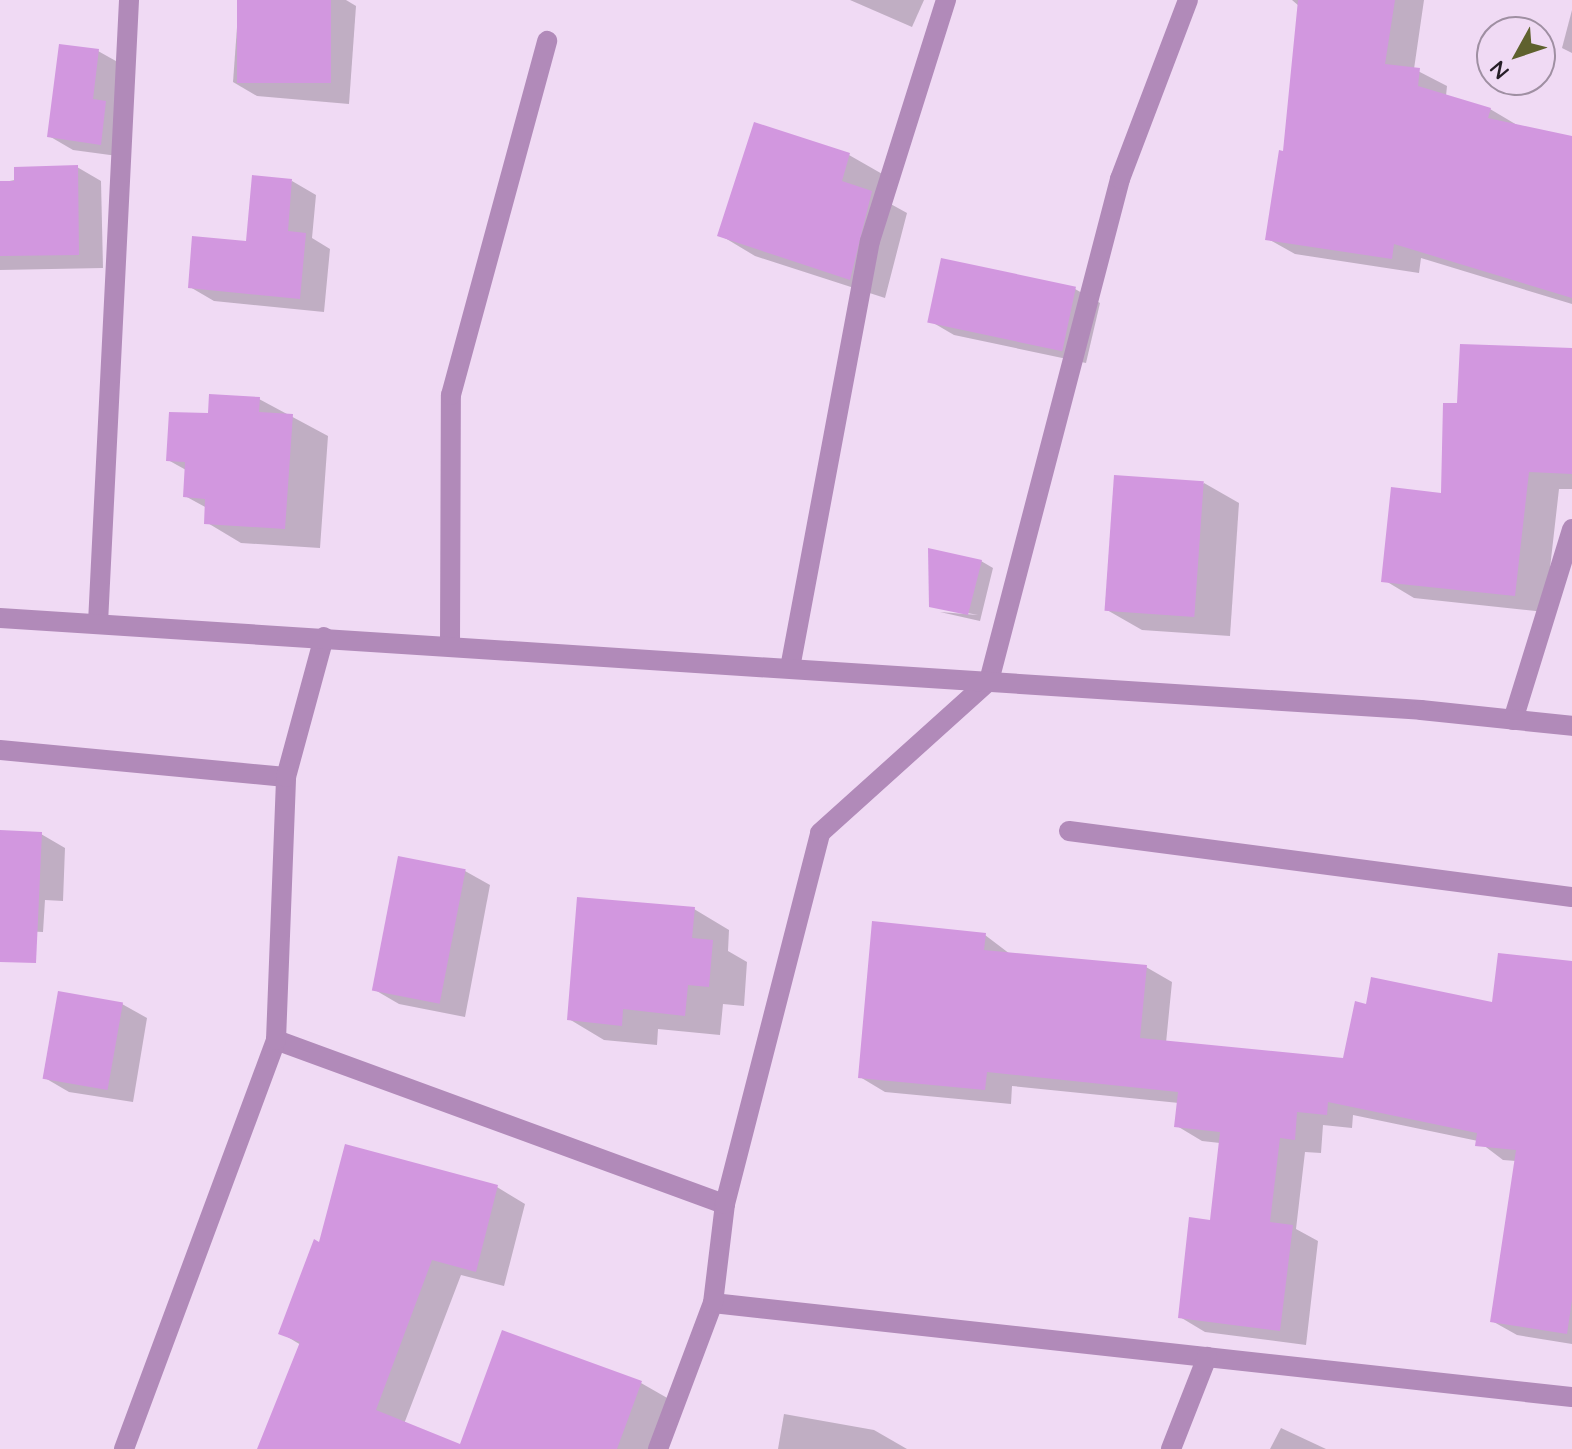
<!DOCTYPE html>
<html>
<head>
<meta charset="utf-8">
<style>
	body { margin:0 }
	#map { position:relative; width:1572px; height:1449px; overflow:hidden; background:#f0daf4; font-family:Quicksand,sans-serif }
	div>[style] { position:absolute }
	.shadow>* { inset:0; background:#0003 }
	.building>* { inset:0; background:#d297df; transform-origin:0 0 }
	.minor>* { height:20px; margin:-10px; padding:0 10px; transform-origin:10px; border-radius:10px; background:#b18ab9 }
	.tertiary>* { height:20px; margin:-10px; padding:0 10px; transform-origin:10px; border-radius:10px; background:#b18ab9 }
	span { translate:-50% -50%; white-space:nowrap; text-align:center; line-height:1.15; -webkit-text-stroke:8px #f0daf4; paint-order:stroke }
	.north { position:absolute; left:1476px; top:16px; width:80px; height:80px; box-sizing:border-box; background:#f0daf4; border:2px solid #9f8fa2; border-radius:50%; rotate:230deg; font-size:22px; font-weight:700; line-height:32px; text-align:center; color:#261e27 }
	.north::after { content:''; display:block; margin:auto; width:28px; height:36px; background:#5f612e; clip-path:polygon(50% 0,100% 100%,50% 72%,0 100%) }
</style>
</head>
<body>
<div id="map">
	<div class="shadow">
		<div style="clip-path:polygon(239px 0,346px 0,356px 6px,349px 104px,257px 96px,233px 82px)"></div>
		<div style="clip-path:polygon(850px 0,924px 0,912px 27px)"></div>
		<div style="clip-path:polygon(1292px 0,1424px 0,1414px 69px,1447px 86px,1446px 96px,1490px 109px,1517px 125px,1572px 138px,1572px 304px,1421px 258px,1419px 273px,1295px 254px,1268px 239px,1285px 153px,1299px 6px)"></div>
		<div style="clip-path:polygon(1572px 10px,1572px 53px,1562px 48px)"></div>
		<div style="clip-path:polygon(98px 51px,123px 65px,125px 157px,73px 150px,49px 136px)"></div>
		<div style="clip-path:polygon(849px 155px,884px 175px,878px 197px,907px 213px,885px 298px,755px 256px,720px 235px)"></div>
		<div style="clip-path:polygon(77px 167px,101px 181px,103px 268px,0 270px,0 183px)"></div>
		<div style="clip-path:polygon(292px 181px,316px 195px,312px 238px,330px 249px,324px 312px,214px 301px,190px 287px,248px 243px)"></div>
		<div style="clip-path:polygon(1075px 289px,1100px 303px,1086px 363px,954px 335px,930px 321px)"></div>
		<div style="clip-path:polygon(1572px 350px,1572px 489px,1559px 489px,1545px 612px,1414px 598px,1384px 580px,1443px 495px,1459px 405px)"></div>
		<div style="clip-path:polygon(259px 399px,328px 436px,320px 548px,241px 543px,206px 522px,207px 508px,185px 496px,186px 470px,168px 460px)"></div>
		<div style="clip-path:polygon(1204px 483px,1239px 503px,1230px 636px,1142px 630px,1107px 610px)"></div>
		<div style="clip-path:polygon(981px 561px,993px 568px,980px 621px,940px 612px,978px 615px,931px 606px)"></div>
		<div style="clip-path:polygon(0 832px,41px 834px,65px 848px,63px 901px,45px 900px,43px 932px,0 930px)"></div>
		<div style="clip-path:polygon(465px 871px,490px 885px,465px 1017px,399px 1004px,375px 990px)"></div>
		<div style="clip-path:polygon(694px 909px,729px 930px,728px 951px,747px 962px,744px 1006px,723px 1004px,720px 1035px,658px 1029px,657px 1045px,604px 1040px,569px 1019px)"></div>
		<div style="clip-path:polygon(985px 935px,1010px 954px,1146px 967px,1172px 982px,1166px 1043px,1344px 1060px,1368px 1006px,1494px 1004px,1572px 963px,1572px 1344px,1517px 1335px,1492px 1321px,1516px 1161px,1503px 1160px,1478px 1141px,1353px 1115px,1352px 1128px,1323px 1125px,1321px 1153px,1305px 1152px,1296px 1229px,1318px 1241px,1306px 1345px,1205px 1332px,1180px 1317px,1212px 1222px,1220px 1143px,1202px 1141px,1177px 1126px,1179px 1103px,1012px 1086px,1011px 1104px,885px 1092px,860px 1077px)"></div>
		<div style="clip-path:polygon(122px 1004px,147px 1018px,133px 1102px,69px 1092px,45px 1078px)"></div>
		<div style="clip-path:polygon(497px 1187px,525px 1204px,504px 1286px,461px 1275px,404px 1424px,461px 1447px,641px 1383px,669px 1399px,651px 1449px,259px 1449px,301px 1345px,281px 1333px,321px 1244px)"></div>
		<div style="clip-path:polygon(784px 1414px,874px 1430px,907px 1449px,778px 1449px)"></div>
		<div style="clip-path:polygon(1281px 1428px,1326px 1449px,1270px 1449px)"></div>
	</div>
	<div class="building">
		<div style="left:237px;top:0;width:94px;height:83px"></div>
		<div style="clip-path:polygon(1298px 0,1395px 0,1385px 64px,1420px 68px,1418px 86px,1491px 108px,1488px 118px,1572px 136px,1572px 298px,1394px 244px,1392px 259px,1265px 240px,1279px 150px,1283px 151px)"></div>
		<div style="clip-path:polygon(59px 44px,99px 49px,93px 99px,106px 101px,101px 145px,47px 137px)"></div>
		<div style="clip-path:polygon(754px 122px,850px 153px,842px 181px,872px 191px,850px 280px,717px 236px)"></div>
		<div style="clip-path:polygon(78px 165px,79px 255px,0 256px,0 181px,14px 181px,14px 167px)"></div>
		<div style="clip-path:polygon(252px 175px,292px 179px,288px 231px,306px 233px,300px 299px,188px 288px,192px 236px,246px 241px)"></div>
		<div style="left:941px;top:258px;width:138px;height:66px;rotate:12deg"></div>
		<div style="clip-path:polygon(1460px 344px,1572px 348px,1572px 474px,1529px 472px,1515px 596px,1381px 582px,1391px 487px,1441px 493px,1443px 403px,1457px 403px)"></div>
		<div style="clip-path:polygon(209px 394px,260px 397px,259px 412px,293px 414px,285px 529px,204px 524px,205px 499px,183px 497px,185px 462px,166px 461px,169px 412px,208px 413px)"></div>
		<div style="left:1114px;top:475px;width:90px;height:136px;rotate:4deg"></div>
		<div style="clip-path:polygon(928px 548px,982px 560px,968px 615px,929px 607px)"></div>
		<div style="clip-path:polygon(0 830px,42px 832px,36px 963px,0 962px)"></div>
		<div style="left:398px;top:856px;width:69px;height:137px;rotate:11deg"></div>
		<div style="clip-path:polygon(577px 897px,695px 907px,692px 938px,713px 940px,709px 987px,688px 985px,685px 1016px,623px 1009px,622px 1026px,567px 1020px)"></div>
		<div style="clip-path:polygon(872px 921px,986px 933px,984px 950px,1147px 965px,1140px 1038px,1343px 1058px,1355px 1001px,1366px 1004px,1371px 977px,1492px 1002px,1498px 953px,1572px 961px,1572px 1300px,1567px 1334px,1490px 1322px,1516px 1150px,1475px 1146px,1477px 1133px,1328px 1102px,1327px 1115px,1297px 1112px,1295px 1140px,1280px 1138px,1270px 1222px,1293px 1225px,1280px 1331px,1178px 1318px,1189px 1217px,1210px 1220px,1220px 1132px,1174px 1127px,1178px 1092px,987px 1072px,985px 1090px,858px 1078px)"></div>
		<div style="left:58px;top:991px;width:66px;height:89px;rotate:10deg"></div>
		<div style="clip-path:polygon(345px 1144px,498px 1185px,476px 1272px,432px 1260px,376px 1410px,460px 1444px,502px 1330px,642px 1381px,617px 1449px,257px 1449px,300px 1342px,278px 1334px,314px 1239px,319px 1242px)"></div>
	</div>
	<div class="minor">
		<div style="left:98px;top:623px;width:624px;rotate:-87.15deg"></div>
		<div style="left:450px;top:645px;width:250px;rotate:-89.8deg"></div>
		<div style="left:451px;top:395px;width:367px;rotate:-74.8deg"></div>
		<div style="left:790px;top:668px;width:434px;rotate:-79.4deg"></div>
		<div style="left:870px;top:241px;width:253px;rotate:-72.5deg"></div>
		<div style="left:1513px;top:720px;width:200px;rotate:-72.8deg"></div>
		<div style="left:0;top:750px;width:287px;rotate:5.4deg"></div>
		<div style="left:1069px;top:831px;width:507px;rotate:7.48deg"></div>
		<div style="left:276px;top:1040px;width:478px;rotate:20.1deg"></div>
		<div style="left:713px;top:1303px;width:864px;rotate:6.25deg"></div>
		<div style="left:124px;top:1449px;width:436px;rotate:-69.6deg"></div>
		<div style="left:276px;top:1040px;width:263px;rotate:-87.8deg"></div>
		<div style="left:286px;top:777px;width:145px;rotate:-74.8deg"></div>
		<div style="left:658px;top:1449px;width:156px;rotate:-69.4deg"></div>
		<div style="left:713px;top:1303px;width:100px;rotate:-83.1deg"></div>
		<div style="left:725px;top:1204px;width:383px;rotate:-75.6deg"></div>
		<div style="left:820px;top:833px;width:227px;rotate:-42deg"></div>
		<div style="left:989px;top:681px;width:519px;rotate:-75.37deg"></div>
		<div style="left:1120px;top:179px;width:191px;rotate:-69.2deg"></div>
		<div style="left:1171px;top:1449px;width:99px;rotate:-68.6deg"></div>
	</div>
	<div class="tertiary">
		<div style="left:0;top:618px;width:1424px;rotate:3.7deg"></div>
		<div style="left:1421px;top:710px;width:152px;rotate:6deg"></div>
	</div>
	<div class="north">N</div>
</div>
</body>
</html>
